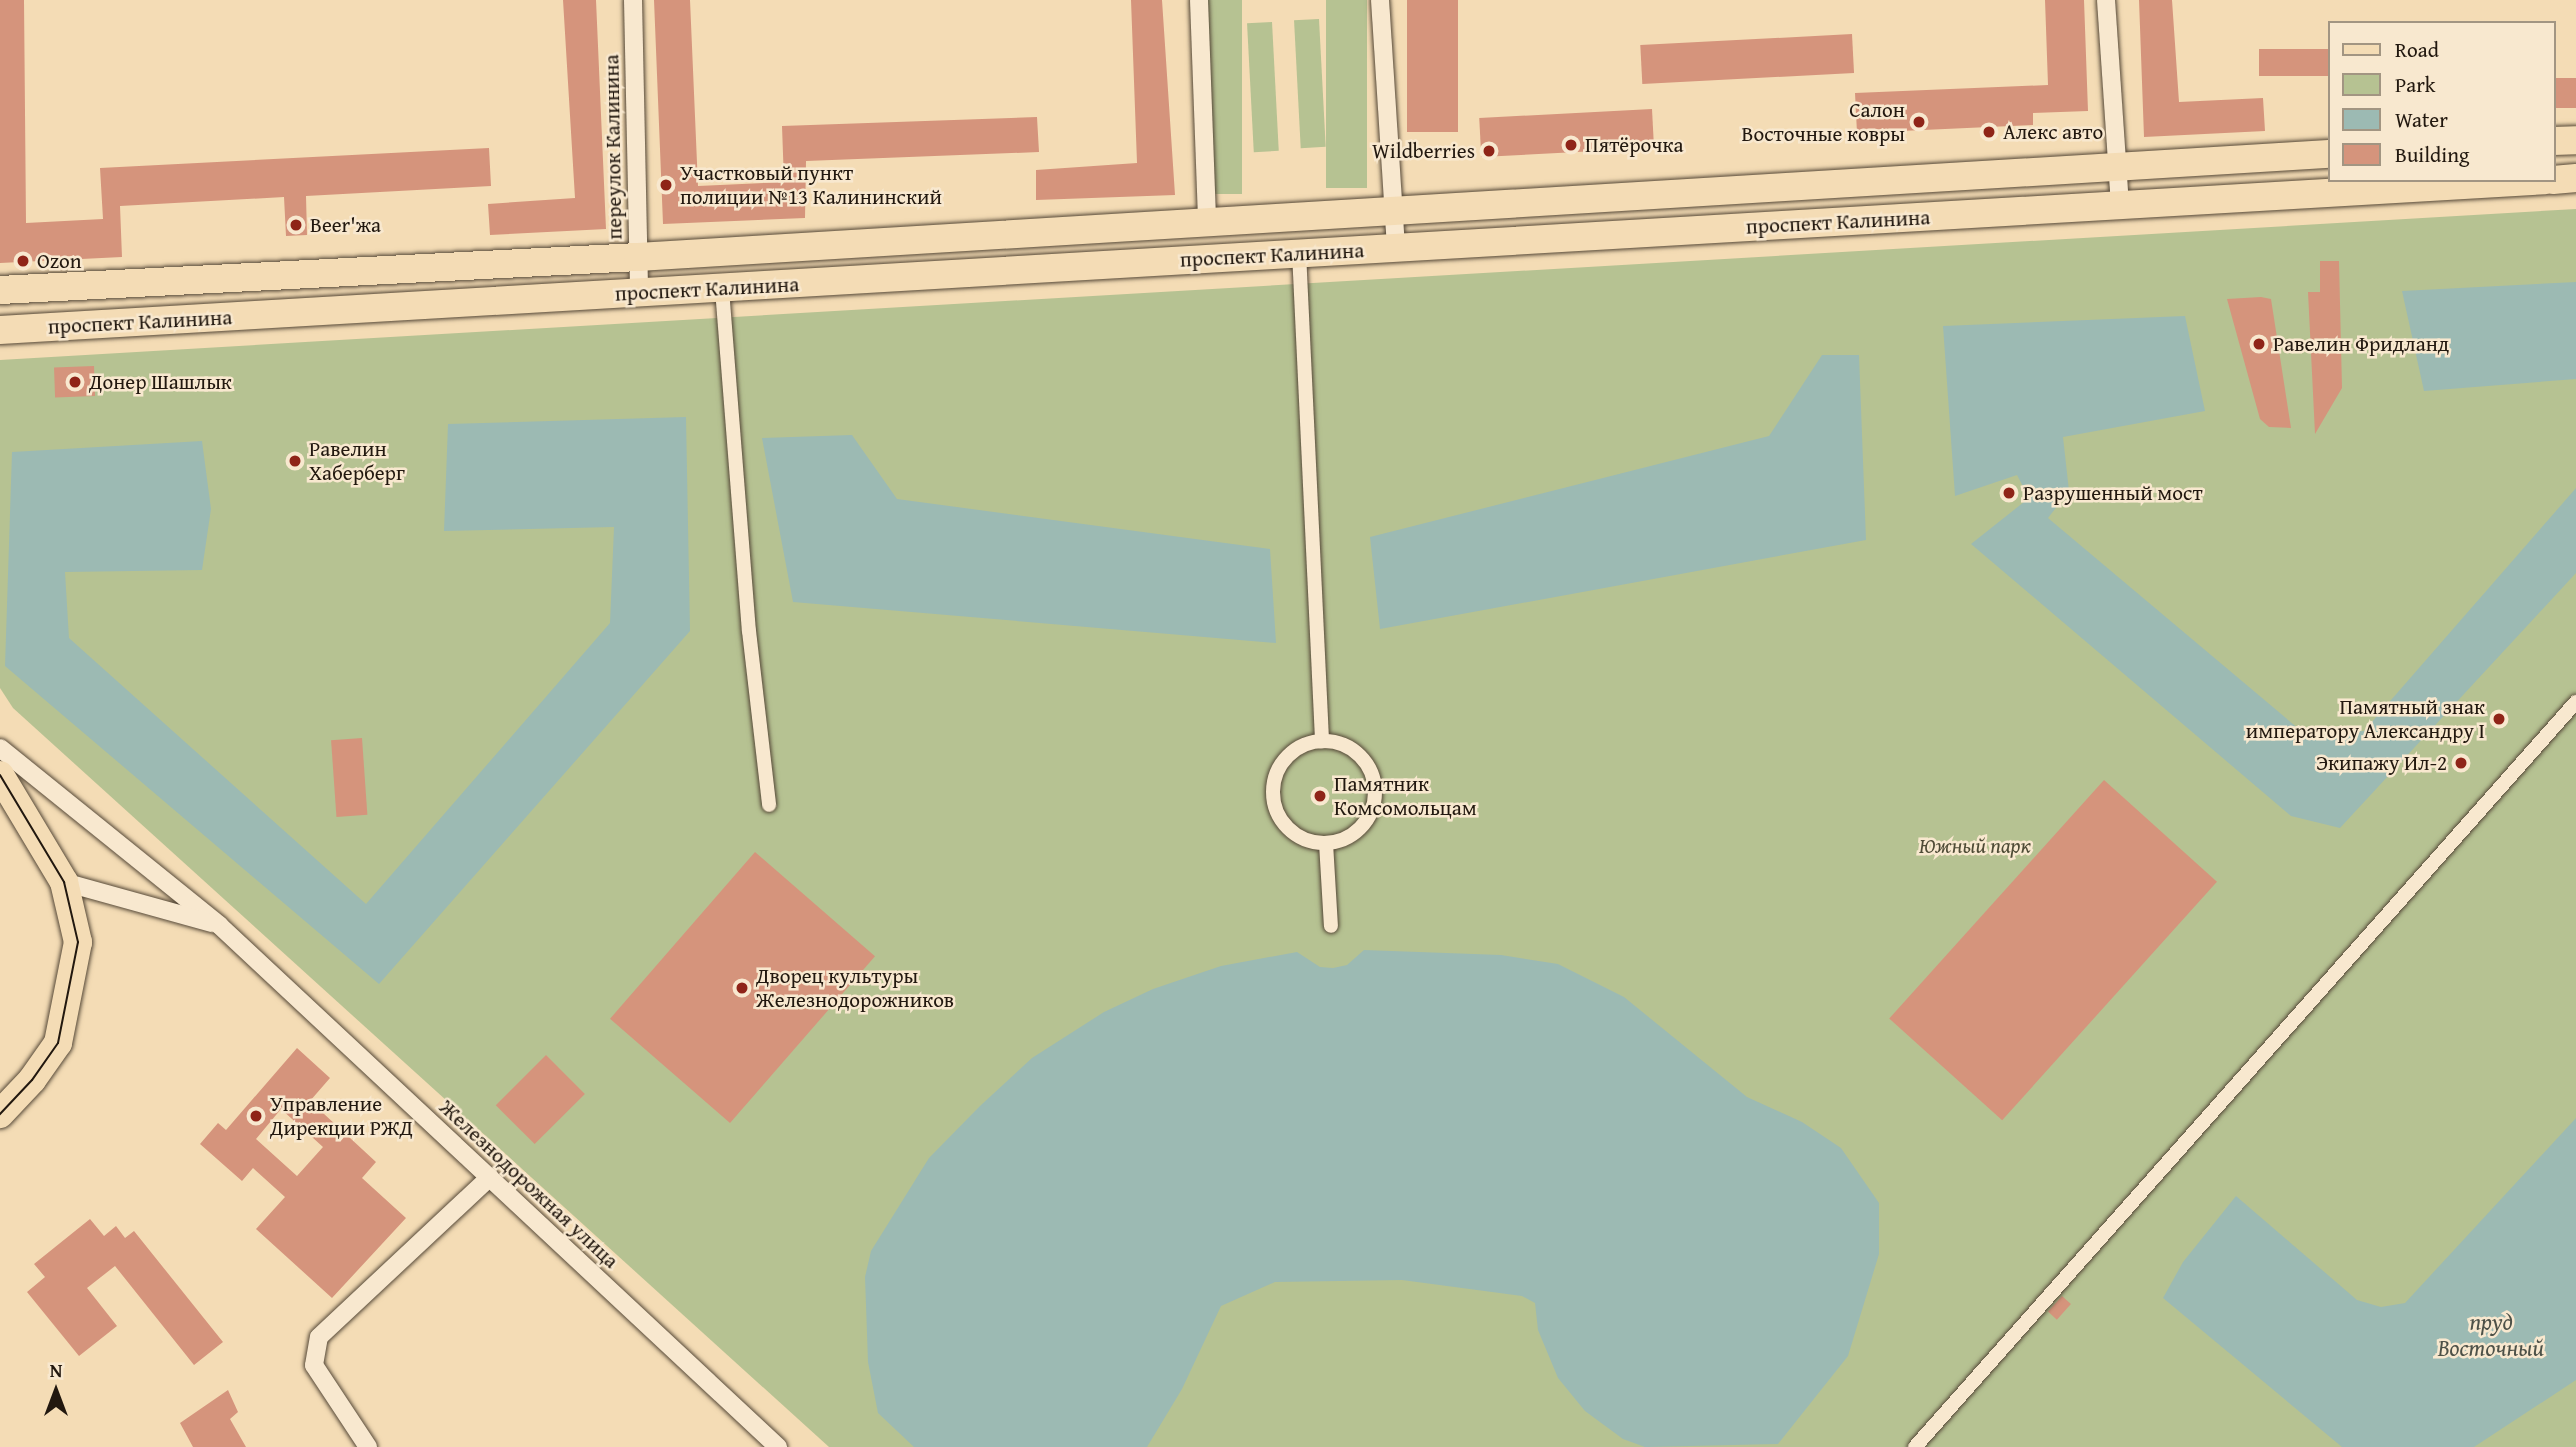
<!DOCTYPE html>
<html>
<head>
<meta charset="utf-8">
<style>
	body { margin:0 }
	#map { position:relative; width:2576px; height:1447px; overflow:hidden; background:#f4dcb5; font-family:"Gentium Book Plus",serif }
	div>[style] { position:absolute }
	.green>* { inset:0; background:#b6c292; transform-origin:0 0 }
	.water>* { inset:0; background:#9cbab3 }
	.building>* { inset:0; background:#d5947c; transform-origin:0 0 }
	.roads { filter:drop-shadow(0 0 2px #564938) drop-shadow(0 0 2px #564938) }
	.pedestrian>* { height:14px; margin:-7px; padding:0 7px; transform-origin:7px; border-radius:7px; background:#f8e8cf }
	.pedestrian>.ring { margin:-7px; padding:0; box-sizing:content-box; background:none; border:14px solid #f8e8cf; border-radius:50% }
	.minor>* { height:18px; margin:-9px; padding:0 9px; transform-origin:9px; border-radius:9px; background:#f8e8cf }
	.primary>* { height:28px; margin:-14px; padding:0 14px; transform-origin:14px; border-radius:14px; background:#f4dcb5 }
	.tram>* { height:2px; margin:-1px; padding:0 1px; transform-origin:1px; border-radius:1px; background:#22180f }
	.dots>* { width:19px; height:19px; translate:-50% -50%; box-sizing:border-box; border:4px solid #f8e8cf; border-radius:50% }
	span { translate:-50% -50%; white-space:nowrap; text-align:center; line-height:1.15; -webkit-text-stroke:5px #f8e8cf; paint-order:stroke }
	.poi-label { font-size:21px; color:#22180f }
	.right { translate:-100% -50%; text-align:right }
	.left { translate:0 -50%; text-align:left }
	.street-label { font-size:21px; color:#22180f }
	.park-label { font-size:21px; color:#4e4b36; font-style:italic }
	.water-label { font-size:23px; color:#4d5148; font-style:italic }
	.legend { position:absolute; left:2328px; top:21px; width:228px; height:161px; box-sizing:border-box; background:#f8e8cf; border:2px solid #a29582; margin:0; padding:9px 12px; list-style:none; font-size:21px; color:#22180f }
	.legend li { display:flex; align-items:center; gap:14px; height:35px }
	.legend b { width:35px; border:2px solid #a29582 }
	.north { position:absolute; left:21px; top:1356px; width:70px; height:70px; -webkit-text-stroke:5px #f8e8cf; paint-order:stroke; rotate:0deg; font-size:19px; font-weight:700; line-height:28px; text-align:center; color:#22180f }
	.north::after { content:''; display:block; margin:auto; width:24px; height:32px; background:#22180f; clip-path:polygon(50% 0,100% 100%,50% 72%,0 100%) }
</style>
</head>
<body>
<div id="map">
	<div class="green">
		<div style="left:1203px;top:0;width:39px;height:194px"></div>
		<div style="left:1326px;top:0;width:41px;height:188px"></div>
		<div style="left:1319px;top:19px;width:128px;height:25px;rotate:87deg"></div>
		<div style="left:1272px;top:22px;width:129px;height:25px;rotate:87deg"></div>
		<div style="clip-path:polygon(2576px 209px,2576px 1447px,829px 1447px,13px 708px,0 688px,0 360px)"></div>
	</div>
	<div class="water">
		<div style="clip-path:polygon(2576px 282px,2576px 379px,2424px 391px,2402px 291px)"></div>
		<div style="clip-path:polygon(2185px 316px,2205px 411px,2063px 437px,2069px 491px,2048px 518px,2306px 735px,2364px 731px,2576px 488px,2576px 573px,2340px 828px,2291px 816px,1971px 544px,2029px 498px,2017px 475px,1955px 496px,1943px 326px)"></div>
		<div style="clip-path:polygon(1822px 355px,1859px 355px,1866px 540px,1380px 629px,1370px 537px,1769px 436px)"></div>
		<div style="clip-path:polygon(686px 417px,690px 631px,379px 984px,5px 666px,12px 452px,202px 441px,211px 509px,202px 570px,65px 572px,69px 638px,366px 904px,610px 623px,614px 527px,444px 531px,448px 424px)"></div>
		<div style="clip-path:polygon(852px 435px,897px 499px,1270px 549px,1276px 643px,793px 602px,762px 438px)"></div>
		<div style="clip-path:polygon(1364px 950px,1501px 955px,1558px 964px,1624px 997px,1747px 1097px,1802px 1122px,1841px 1148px,1879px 1203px,1879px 1254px,1848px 1356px,1778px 1444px,1645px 1447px,1623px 1439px,1585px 1411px,1558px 1378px,1538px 1330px,1535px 1303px,1522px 1296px,1402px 1280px,1275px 1282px,1221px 1306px,1182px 1389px,1147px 1447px,914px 1447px,878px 1413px,868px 1362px,865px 1277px,871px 1251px,929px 1158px,980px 1106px,1032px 1058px,1104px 1012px,1153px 989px,1221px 966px,1297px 952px,1320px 967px,1333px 968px,1347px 965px)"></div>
		<div style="clip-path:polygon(2576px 1118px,2576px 1380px,2474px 1447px,2342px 1447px,2163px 1298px,2183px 1262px,2236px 1196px,2357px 1300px,2381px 1307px,2405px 1303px)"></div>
	</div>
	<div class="building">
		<div style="clip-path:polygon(0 0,24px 0,26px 223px,103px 219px,100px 168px,489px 148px,491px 186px,306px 196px,307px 235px,286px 236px,284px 197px,120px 206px,122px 257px,0 263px)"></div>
		<div style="clip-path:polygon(563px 0,596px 0,606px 229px,490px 235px,488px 204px,575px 198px)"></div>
		<div style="clip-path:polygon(654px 0,690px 0,698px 186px,784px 182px,782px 126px,1037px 117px,1039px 152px,806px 161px,805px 218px,663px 224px)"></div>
		<div style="clip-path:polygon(1131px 0,1162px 0,1175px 195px,1036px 200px,1036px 170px,1137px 163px)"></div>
		<div style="left:1407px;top:0;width:51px;height:132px"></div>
		<div style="clip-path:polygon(2045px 0,2084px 0,2088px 111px,2033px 113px,2033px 125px,1857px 133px,1855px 93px,2048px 85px)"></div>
		<div style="clip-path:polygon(2139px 0,2172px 0,2179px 102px,2263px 98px,2265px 131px,2144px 137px)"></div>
		<div style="left:1852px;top:34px;width:39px;height:212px;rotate:87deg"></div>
		<div style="left:2329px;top:49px;width:27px;height:70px;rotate:90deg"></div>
		<div style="left:2576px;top:78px;width:30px;height:23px;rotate:90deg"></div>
		<div style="left:1652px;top:109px;width:39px;height:173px;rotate:87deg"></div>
		<div style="clip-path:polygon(2320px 261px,2339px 261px,2342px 388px,2315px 434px,2308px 292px,2320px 292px)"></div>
		<div style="clip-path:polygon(2261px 297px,2271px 299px,2291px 428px,2269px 427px,2260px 419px,2227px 299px)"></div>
		<div style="left:94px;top:366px;width:30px;height:40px;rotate:88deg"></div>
		<div style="left:362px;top:738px;width:77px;height:31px;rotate:86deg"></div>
		<div style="left:2104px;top:780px;width:152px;height:321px;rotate:42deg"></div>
		<div style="left:755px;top:852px;width:159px;height:221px;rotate:41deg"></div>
		<div style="clip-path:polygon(evenodd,297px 1048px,330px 1078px,310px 1101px,376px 1162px,362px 1178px,406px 1218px,332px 1298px,256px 1229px,285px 1197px,253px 1168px,242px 1181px,200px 1144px,218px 1123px,226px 1130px,297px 1048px,281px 1109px,323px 1147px,297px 1176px,256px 1139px,281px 1109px)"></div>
		<div style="left:546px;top:1055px;width:55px;height:71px;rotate:45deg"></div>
		<div style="clip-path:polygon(90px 1219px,104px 1236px,116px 1226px,125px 1238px,134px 1231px,223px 1342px,194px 1365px,115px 1266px,87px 1288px,117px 1326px,79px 1356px,27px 1292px,45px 1277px,34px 1264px)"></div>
		<div style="left:2062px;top:1296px;width:12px;height:21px;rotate:42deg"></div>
		<div style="clip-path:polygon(228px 1390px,238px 1412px,230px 1419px,246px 1447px,193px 1447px,180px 1423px)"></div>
	</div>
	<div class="roads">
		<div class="pedestrian">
			<div style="left:1299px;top:252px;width:490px;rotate:87.3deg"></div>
			<div style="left:722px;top:289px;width:343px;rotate:85.5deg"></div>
			<div style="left:749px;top:631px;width:175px;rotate:83.4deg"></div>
			<div class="ring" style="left:1273px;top:741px;width:88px;height:88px"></div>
			<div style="left:1326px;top:843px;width:83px;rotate:86.6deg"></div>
			<div style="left:1915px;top:1447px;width:996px;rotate:-48.42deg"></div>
		</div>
		<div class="minor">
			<div style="left:633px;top:0;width:294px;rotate:88.8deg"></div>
			<div style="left:1199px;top:0;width:221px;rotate:87.9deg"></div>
			<div style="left:1380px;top:0;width:249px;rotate:86.3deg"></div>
			<div style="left:2106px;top:0;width:205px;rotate:86.1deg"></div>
			<div style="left:0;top:748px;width:282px;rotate:38.9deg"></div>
			<div style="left:219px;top:925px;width:765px;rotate:43.04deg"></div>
			<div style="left:64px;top:882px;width:154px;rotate:15.5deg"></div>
			<div style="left:368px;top:1447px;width:98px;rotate:-123.4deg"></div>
			<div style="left:314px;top:1365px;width:28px;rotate:-80deg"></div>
			<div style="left:319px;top:1337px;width:234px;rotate:-43.1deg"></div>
		</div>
		<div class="primary">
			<div style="left:2553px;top:141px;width:23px;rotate:-2deg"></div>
			<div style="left:2553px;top:180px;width:23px;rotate:-5deg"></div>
			<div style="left:0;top:290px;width:639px;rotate:-2.96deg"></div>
			<div style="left:638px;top:257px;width:1694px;rotate:-3.49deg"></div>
			<div style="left:0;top:330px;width:2549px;rotate:-3.37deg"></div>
			<div style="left:0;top:775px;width:125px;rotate:59.1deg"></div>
			<div style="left:64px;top:882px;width:62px;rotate:76.9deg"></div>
			<div style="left:78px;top:942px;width:103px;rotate:101.2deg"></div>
			<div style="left:58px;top:1043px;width:45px;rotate:125.1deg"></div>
			<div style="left:32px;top:1080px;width:47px;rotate:133.3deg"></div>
		</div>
	</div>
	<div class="tram">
		<div style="left:0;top:775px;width:125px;rotate:59.1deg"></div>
		<div style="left:64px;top:882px;width:62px;rotate:76.9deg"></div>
		<div style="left:78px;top:942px;width:103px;rotate:101.2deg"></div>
		<div style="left:58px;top:1043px;width:45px;rotate:125.1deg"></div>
		<div style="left:32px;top:1080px;width:47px;rotate:133.3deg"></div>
	</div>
	<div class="dots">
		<div style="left:1919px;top:122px;background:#8f2418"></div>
		<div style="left:1989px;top:132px;background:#8f2418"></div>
		<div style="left:1571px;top:145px;background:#8f2418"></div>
		<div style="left:1489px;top:151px;background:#8f2418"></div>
		<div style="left:666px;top:185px;background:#8f2418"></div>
		<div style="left:296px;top:225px;background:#8f2418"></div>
		<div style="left:23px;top:261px;background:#8f2418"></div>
		<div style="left:2259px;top:344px;background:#8f2418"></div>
		<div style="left:75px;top:382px;background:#8f2418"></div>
		<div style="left:295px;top:461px;background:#8f2418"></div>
		<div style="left:2009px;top:493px;background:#8f2418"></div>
		<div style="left:2499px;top:719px;background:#8f2418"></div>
		<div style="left:2461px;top:763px;background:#8f2418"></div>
		<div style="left:1320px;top:796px;background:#8f2418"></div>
		<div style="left:742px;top:988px;background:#8f2418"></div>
		<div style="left:256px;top:1116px;background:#8f2418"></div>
	</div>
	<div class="poi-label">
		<span class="right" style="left:1905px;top:122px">Салон<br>Восточные ковры</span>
		<span class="left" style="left:2003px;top:132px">Алекс авто</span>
		<span class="left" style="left:1585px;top:145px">Пятёрочка</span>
		<span class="right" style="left:1475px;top:151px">Wildberries</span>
		<span class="left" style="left:680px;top:185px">Участковый пункт<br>полиции №13 Калининский</span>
		<span class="left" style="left:310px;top:225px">Beer'жа</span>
		<span class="left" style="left:37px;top:261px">Ozon</span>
		<span class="left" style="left:2273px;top:344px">Равелин Фридланд</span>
		<span class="left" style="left:89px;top:382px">Донер Шашлык</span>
		<span class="left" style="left:309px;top:461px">Равелин<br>Хаберберг</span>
		<span class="left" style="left:2023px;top:493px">Разрушенный мост</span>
		<span class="right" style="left:2485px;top:719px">Памятный знак<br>императору Александру I</span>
		<span class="right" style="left:2447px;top:763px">Экипажу Ил-2</span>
		<span class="left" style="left:1334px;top:796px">Памятник<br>Комсомольцам</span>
		<span class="left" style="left:756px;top:988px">Дворец культуры<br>Железнодорожников</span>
		<span class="left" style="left:270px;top:1116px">Управление<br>Дирекции РЖД</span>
	</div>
	<div class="street-label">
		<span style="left:613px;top:147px;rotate:-91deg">переулок Калинина</span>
		<span style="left:1838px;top:222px;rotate:-3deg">проспект Калинина</span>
		<span style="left:1272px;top:255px;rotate:-3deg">проспект Калинина</span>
		<span style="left:707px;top:289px;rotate:-3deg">проспект Калинина</span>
		<span style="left:140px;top:322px;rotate:-3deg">проспект Калинина</span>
		<span style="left:529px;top:1184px;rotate:43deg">Железнодорожная улица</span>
	</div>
	<div class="park-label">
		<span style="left:1975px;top:846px">Южный парк</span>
	</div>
	<div class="water-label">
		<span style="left:2491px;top:1335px">пруд<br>Восточный</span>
	</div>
	<ul class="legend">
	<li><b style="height:9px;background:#f4dcb5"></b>Road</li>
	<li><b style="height:19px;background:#b6c292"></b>Park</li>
	<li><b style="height:19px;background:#9cbab3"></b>Water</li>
	<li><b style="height:19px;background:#d5947c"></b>Building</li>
	</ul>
	<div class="north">N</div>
</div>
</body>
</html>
